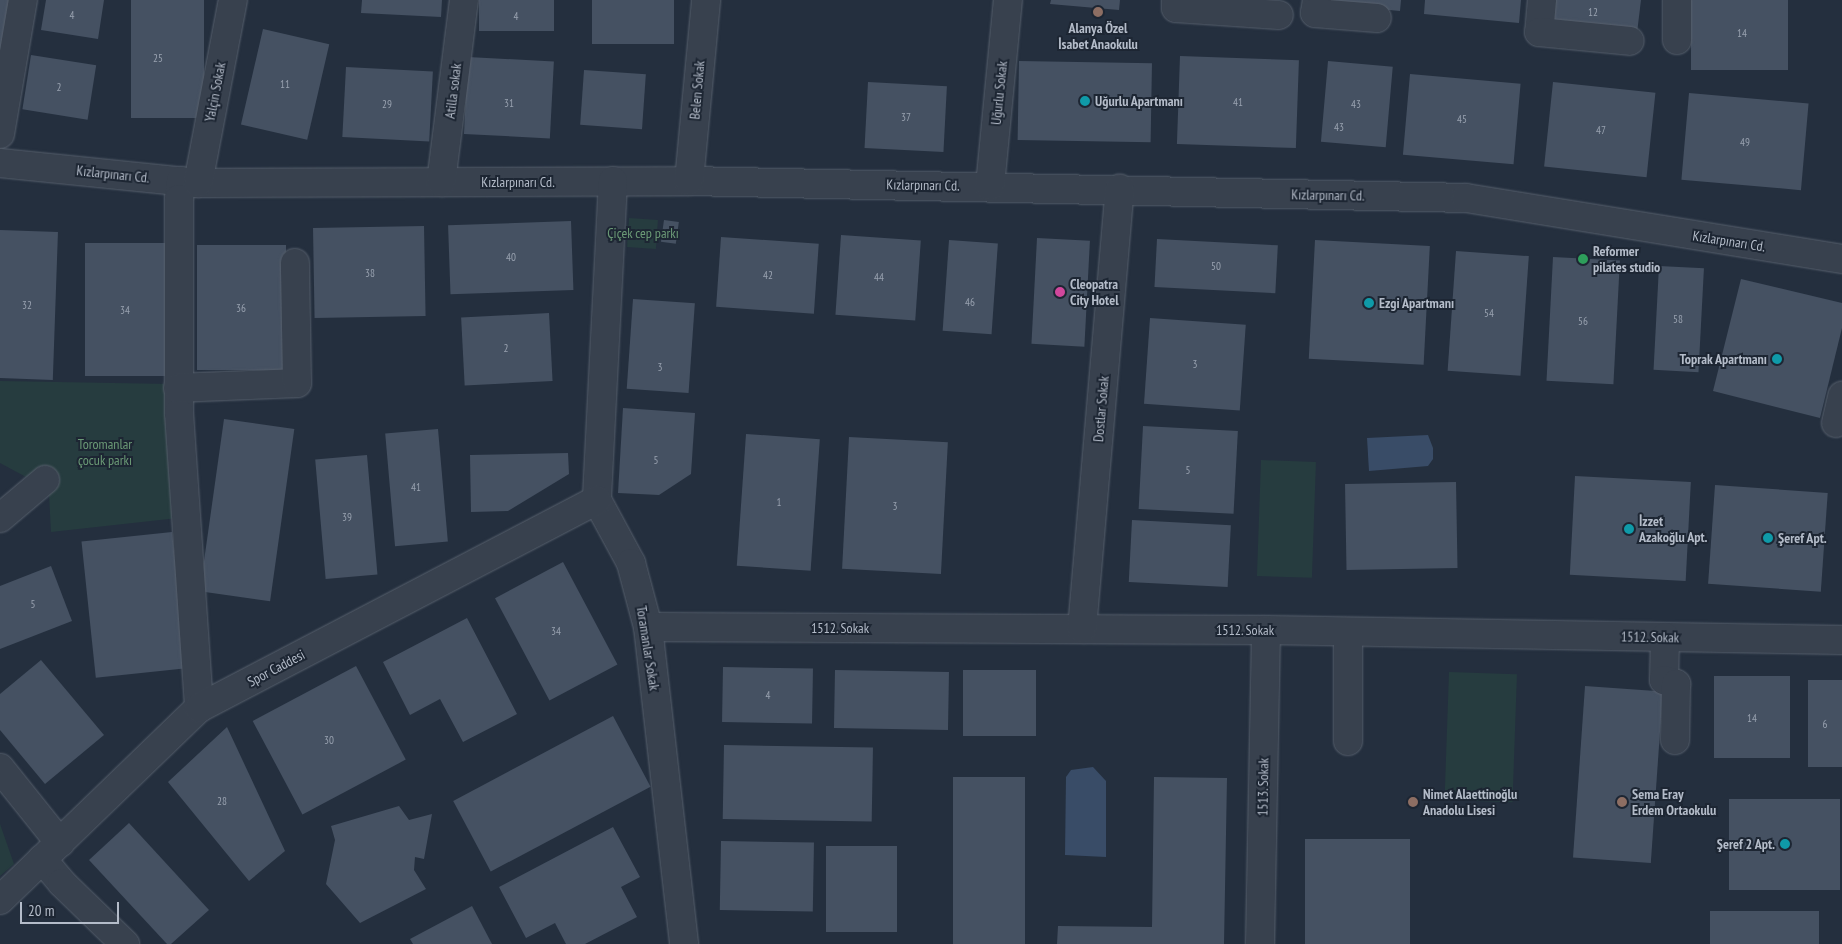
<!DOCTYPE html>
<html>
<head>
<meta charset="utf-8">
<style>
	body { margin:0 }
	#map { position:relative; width:1842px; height:944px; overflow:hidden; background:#242f3e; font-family:"PT Sans Narrow",sans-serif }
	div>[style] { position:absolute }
	.green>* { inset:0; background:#263c3f; transform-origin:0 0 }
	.water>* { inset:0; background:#394c67 }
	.building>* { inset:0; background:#455162; transform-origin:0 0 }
	.roads { filter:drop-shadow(0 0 1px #565f6c) drop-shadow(0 0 1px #565f6c) }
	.minor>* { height:28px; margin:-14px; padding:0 14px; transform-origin:14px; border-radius:14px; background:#38414e }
	.dots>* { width:14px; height:14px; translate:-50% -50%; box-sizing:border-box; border:2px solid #1d2633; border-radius:50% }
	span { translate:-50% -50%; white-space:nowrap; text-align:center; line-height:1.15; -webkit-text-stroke:4px #1d2633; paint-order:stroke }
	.number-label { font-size:11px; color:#98a1af }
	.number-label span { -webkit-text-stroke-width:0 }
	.poi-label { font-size:14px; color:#b4bcc9; font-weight:700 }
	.left { translate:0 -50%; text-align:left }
	.right { translate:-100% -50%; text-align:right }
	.street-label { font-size:14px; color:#b4bcc9 }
	.park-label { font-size:14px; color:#6b9a76 }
	.scale { position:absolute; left:20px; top:902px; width:99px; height:22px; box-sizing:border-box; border:2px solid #b4bcc9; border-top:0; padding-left:6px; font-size:15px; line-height:18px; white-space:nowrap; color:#b4bcc9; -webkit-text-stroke:4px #1d2633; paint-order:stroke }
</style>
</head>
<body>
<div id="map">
	<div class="green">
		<div style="left:629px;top:218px;width:29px;height:29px;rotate:4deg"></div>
		<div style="clip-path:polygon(0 381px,170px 384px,178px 518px,51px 532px,49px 494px,41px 485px,0 463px)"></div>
		<div style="left:1261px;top:460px;width:55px;height:116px;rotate:2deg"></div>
		<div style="left:1449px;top:672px;width:68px;height:128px;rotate:2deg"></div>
		<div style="clip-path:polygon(0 824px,14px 864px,0 876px)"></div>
	</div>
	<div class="water">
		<div style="clip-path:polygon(1428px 435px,1433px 448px,1433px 459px,1428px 466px,1369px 471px,1367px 438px)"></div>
		<div style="clip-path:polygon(1093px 767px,1106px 781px,1106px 857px,1065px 855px,1066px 777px,1071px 770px)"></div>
	</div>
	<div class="building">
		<div style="clip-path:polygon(0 0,11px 0,0 61px)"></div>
		<div style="clip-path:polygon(46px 0,104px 0,98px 39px,41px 30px)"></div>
		<div style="left:131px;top:0;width:73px;height:118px"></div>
		<div style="clip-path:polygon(362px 0,442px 0,441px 17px,361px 13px)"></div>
		<div style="left:479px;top:0;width:75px;height:31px"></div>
		<div style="left:592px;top:0;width:82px;height:44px"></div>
		<div style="clip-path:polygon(1051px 0,1120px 0,1119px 10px,1050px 4px)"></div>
		<div style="clip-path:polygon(1326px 0,1401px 0,1400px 11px,1326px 4px)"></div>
		<div style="clip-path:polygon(1425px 0,1521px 0,1519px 23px,1424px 14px)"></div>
		<div style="clip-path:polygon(1548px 0,1641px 0,1637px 33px,1546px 24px)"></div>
		<div style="left:1691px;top:0;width:97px;height:70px"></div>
		<div style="left:263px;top:29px;width:68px;height:98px;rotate:13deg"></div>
		<div style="left:31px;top:55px;width:66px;height:55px;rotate:9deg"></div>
		<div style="left:1180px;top:56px;width:119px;height:88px;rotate:2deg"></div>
		<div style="left:468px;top:57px;width:86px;height:77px;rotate:3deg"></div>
		<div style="left:1019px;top:61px;width:133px;height:79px;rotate:1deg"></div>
		<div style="left:1328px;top:61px;width:65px;height:81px;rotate:5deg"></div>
		<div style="left:346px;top:67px;width:87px;height:70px;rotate:3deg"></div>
		<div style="left:584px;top:70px;width:62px;height:55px;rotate:4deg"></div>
		<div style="left:1410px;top:74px;width:111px;height:81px;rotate:5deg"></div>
		<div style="left:868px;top:82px;width:79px;height:66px;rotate:3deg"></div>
		<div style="left:1553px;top:82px;width:103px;height:85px;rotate:6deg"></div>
		<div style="left:1689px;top:93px;width:120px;height:87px;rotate:5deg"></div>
		<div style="left:664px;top:220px;width:15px;height:22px;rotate:8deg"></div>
		<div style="left:571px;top:221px;width:69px;height:123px;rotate:88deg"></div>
		<div style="left:424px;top:226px;width:90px;height:111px;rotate:89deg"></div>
		<div style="left:0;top:230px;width:58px;height:148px;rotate:2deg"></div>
		<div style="left:841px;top:235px;width:80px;height:80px;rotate:4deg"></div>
		<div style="left:721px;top:237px;width:98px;height:70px;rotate:4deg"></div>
		<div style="left:1037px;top:238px;width:53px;height:106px;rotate:3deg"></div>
		<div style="left:1157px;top:239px;width:121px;height:48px;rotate:3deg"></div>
		<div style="left:949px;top:240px;width:49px;height:91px;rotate:4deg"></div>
		<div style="left:1315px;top:240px;width:115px;height:119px;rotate:3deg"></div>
		<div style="left:85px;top:243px;width:80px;height:133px"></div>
		<div style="left:197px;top:245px;width:89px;height:125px"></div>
		<div style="left:1456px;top:251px;width:73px;height:120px;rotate:4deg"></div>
		<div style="left:1553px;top:257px;width:67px;height:124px;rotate:3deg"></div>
		<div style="left:1659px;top:266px;width:45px;height:104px;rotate:3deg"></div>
		<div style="clip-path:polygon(1741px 279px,1842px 303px,1842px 328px,1820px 418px,1713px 391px)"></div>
		<div style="left:633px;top:299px;width:62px;height:90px;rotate:4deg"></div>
		<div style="left:549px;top:313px;width:68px;height:88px;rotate:87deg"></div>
		<div style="left:1150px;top:318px;width:96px;height:86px;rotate:4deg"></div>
		<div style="clip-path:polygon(623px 408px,695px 413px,691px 474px,659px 495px,618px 493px)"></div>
		<div style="left:224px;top:419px;width:71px;height:174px;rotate:8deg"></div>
		<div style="left:1143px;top:426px;width:95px;height:83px;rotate:3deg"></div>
		<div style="left:438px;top:429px;width:113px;height:53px;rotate:85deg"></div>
		<div style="left:746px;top:434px;width:74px;height:132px;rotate:4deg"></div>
		<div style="left:849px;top:437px;width:99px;height:132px;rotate:3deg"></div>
		<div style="clip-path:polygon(568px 453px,569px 474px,508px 511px,471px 512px,470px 455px)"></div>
		<div style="left:367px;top:455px;width:120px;height:52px;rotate:85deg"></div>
		<div style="left:1575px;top:476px;width:116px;height:99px;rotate:3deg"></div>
		<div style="left:1456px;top:482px;width:86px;height:111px;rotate:89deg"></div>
		<div style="left:1715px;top:485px;width:113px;height:99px;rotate:4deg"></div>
		<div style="left:1132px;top:520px;width:99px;height:62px;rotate:3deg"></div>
		<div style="left:172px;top:532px;width:137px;height:91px;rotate:84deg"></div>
		<div style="left:563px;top:562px;width:116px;height:77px;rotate:62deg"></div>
		<div style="clip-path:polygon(51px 566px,72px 621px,0 649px,0 586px)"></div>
		<div style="clip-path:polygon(467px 618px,517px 714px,463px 742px,440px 699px,410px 715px,383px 662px)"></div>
		<div style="clip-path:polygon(41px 660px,104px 735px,45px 784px,0 730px,0 694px)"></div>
		<div style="left:356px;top:666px;width:106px;height:117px;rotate:62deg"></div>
		<div style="left:723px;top:667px;width:90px;height:55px;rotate:1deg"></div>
		<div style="left:835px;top:670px;width:114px;height:58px;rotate:1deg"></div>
		<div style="left:963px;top:670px;width:73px;height:66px"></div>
		<div style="left:1790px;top:676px;width:82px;height:76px;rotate:90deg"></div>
		<div style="left:1808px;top:680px;width:34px;height:87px"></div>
		<div style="left:1585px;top:686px;width:78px;height:172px;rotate:4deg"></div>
		<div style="left:613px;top:716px;width:80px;height:181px;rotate:62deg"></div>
		<div style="clip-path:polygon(227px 727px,285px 851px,249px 881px,168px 782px)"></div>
		<div style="left:724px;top:745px;width:149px;height:74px;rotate:1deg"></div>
		<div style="left:953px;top:777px;width:72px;height:167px"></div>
		<div style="clip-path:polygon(1154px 777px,1227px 778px,1224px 944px,1057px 944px,1058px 926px,1152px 927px)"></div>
		<div style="left:1729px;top:799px;width:111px;height:91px"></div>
		<div style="clip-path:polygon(399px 806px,409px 820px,432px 814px,424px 859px,415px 857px,414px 870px,426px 889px,360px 923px,326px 884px,335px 840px,331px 826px)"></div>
		<div style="clip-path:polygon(129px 823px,209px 910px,171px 944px,167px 944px,89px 860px)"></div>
		<div style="clip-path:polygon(613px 827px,640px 877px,621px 887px,637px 917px,585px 944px,566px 944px,555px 923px,526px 938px,499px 887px)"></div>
		<div style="left:1410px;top:839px;width:105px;height:105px;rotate:90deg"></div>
		<div style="left:721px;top:841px;width:93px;height:69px;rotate:1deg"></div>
		<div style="left:826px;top:846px;width:71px;height:86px"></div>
		<div style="clip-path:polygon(472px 906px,492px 944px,413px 944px,410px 939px)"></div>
		<div style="left:1710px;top:911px;width:109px;height:33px"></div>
	</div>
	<div class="roads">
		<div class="minor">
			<div style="left:1176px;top:0;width:8px;rotate:90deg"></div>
			<div style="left:1176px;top:8px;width:103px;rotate:3.9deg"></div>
			<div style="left:1317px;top:0;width:13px;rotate:99deg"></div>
			<div style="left:1315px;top:13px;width:62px;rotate:4.6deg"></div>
			<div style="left:1542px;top:0;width:32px;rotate:95deg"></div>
			<div style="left:1539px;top:32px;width:91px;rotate:5.6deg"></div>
			<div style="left:1677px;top:0;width:40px;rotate:90deg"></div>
			<div style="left:0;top:134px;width:136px;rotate:-80.3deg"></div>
			<div style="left:0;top:163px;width:199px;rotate:5.8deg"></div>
			<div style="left:198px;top:183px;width:491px;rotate:-0.2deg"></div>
			<div style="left:689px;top:181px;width:777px;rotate:1.25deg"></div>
			<div style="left:1466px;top:198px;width:381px;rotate:9.2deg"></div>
			<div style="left:181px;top:181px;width:18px;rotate:96deg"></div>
			<div style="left:179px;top:199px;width:214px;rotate:90deg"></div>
			<div style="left:179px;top:413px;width:296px;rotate:86.1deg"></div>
			<div style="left:613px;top:181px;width:319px;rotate:92.9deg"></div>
			<div style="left:597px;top:500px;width:72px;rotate:61.6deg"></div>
			<div style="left:631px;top:563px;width:66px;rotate:75.1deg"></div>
			<div style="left:648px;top:627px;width:319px;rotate:83.5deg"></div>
			<div style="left:689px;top:181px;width:182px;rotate:-84.6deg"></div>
			<div style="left:441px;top:182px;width:183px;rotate:-82.8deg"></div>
			<div style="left:198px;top:183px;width:186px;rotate:-79.2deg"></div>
			<div style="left:990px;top:186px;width:187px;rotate:-84.5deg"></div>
			<div style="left:178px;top:388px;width:119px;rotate:-2.4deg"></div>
			<div style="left:297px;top:383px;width:120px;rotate:-91deg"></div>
			<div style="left:1836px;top:423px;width:28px;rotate:-77deg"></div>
			<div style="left:0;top:518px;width:59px;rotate:-40.2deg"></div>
			<div style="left:648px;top:627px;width:618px;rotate:0.28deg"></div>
			<div style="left:1266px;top:630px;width:576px;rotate:0.99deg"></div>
			<div style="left:1082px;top:629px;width:442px;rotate:-85.1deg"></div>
			<div style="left:1665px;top:637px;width:43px;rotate:91.3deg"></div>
			<div style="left:1664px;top:680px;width:13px;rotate:18deg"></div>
			<div style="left:1676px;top:684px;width:56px;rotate:91deg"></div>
			<div style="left:1348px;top:741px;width:109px;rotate:-90deg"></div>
			<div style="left:0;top:768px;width:96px;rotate:51.3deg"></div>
			<div style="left:42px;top:859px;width:31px;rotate:50deg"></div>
			<div style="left:62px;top:883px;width:88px;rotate:44.1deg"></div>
			<div style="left:0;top:900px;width:277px;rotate:-44deg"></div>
			<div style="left:199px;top:708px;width:449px;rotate:-27.6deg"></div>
			<div style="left:1260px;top:944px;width:314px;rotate:-88.9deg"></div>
		</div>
	</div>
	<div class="dots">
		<div style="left:1098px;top:12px;background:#8d6e63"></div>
		<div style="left:1085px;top:101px;background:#0f9aa8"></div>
		<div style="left:1583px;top:259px;background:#2e9e5b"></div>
		<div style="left:1060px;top:292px;background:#d1479c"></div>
		<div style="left:1369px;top:303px;background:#0f9aa8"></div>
		<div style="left:1777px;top:359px;background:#0f9aa8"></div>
		<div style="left:1629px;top:529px;background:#0f9aa8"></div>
		<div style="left:1768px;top:538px;background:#0f9aa8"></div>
		<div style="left:1413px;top:802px;background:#8d6e63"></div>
		<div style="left:1622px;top:802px;background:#8d6e63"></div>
		<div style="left:1785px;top:844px;background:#0f9aa8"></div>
	</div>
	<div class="number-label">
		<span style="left:1593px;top:12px">12</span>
		<span style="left:72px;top:15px">4</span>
		<span style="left:516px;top:16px">4</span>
		<span style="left:1742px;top:33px">14</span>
		<span style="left:158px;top:58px">25</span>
		<span style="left:285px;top:84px">11</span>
		<span style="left:59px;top:87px">2</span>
		<span style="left:1238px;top:102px">41</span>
		<span style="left:509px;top:103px">31</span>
		<span style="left:387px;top:104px">29</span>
		<span style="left:1356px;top:104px">43</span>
		<span style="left:906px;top:117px">37</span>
		<span style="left:1462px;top:119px">45</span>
		<span style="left:1339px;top:127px">43</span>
		<span style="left:1601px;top:130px">47</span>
		<span style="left:1745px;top:142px">49</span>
		<span style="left:511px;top:257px">40</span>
		<span style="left:1216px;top:266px">50</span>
		<span style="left:370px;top:273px">38</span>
		<span style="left:768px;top:275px">42</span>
		<span style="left:879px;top:277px">44</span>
		<span style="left:970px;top:302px">46</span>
		<span style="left:27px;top:305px">32</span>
		<span style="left:241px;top:308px">36</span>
		<span style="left:125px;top:310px">34</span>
		<span style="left:1489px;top:313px">54</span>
		<span style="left:1678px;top:319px">58</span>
		<span style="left:1583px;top:321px">56</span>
		<span style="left:506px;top:348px">2</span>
		<span style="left:1195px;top:364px">3</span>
		<span style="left:660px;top:367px">3</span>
		<span style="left:656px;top:460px">5</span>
		<span style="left:1188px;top:470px">5</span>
		<span style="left:416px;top:487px">41</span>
		<span style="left:779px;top:502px">1</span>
		<span style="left:895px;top:506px">3</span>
		<span style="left:347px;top:517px">39</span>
		<span style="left:33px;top:604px">5</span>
		<span style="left:556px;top:631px">34</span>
		<span style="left:768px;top:695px">4</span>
		<span style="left:1752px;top:718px">14</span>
		<span style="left:1825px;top:724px">6</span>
		<span style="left:329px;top:740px">30</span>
		<span style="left:222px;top:801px">28</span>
	</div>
	<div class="poi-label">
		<span style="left:1098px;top:36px">Alanya Özel<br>İsabet Anaokulu</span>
		<span class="left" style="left:1095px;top:101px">Uğurlu Apartmanı</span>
		<span class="left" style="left:1593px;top:259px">Reformer<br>pilates studio</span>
		<span class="left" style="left:1070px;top:292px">Cleopatra<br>City Hotel</span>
		<span class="left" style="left:1379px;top:303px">Ezgi Apartmanı</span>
		<span class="right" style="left:1767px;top:359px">Toprak Apartmanı</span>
		<span class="left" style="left:1639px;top:529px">İzzet<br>Azakoğlu Apt.</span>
		<span class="left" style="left:1778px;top:538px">Şeref Apt.</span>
		<span class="left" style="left:1423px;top:802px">Nimet Alaettinoğlu<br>Anadolu Lisesi</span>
		<span class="left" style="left:1632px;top:802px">Sema Eray<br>Erdem Ortaokulu</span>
		<span class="right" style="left:1775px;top:844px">Şeref 2 Apt.</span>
	</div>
	<div class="street-label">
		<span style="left:697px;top:90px;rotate:-85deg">Belen Sokak</span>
		<span style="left:453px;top:91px;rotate:-83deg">Atilla sokak</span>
		<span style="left:215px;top:92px;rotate:-79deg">Yalçin Sokak</span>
		<span style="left:999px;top:93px;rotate:-84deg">Uğurlu Sokak</span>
		<span style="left:113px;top:174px;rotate:6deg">Kızlarpınarı Cd.</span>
		<span style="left:518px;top:182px">Kızlarpınarı Cd.</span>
		<span style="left:923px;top:185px;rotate:1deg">Kızlarpınarı Cd.</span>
		<span style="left:1328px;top:195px;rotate:1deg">Kızlarpınarı Cd.</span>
		<span style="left:1729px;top:241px;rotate:9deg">Kızlarpınarı Cd.</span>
		<span style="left:1101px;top:409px;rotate:-85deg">Dostlar Sokak</span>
		<span style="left:840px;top:628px">1512. Sokak</span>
		<span style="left:1245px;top:630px">1512. Sokak</span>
		<span style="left:1650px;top:637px;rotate:1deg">1512. Sokak</span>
		<span style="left:648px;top:648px;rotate:81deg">Toramanlar Sokak</span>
		<span style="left:276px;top:668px;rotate:-28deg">Spor Caddesi</span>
		<span style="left:1263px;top:787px;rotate:-89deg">1513. Sokak</span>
	</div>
	<div class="park-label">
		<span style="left:643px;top:233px">Çiçek cep parkı</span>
		<span style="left:105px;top:452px">Toromanlar<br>çocuk parkı</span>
	</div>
	<div class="scale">20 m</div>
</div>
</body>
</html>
